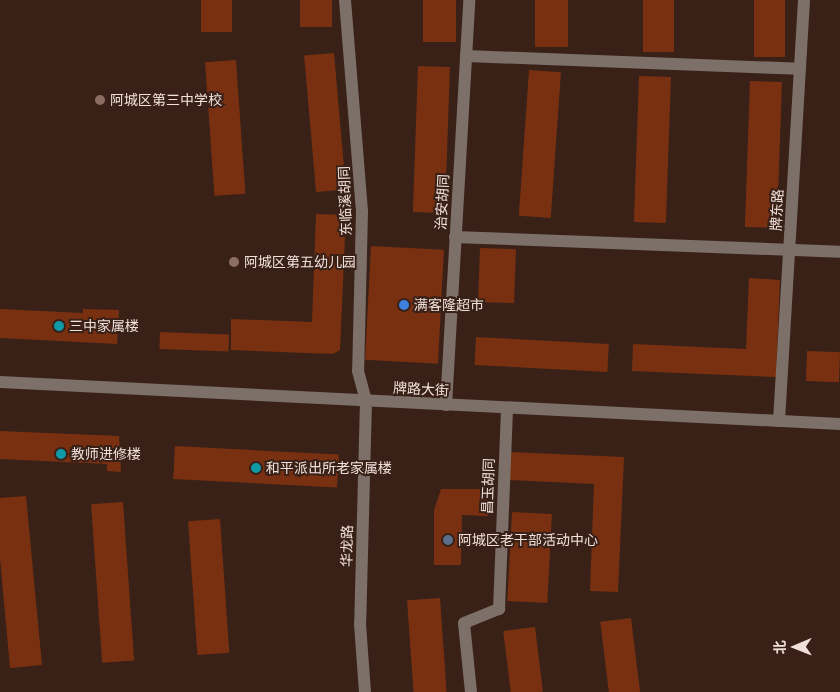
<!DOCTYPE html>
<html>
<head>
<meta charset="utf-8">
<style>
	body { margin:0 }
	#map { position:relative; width:840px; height:692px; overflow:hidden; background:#392118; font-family:Commissioner,"Noto Sans SC",sans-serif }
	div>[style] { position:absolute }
	.building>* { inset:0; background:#793010; transform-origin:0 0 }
	.minor>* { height:12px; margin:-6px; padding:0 6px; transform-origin:6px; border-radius:6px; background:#7c7069 }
	.dots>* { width:14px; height:14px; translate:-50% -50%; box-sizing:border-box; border:2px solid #392118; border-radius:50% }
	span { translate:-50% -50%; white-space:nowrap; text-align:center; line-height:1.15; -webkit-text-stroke:4px #392118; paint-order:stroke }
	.poi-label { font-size:14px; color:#f1e0da }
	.left { translate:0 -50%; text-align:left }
	.street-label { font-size:14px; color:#f1e0da }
	.north { position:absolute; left:770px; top:622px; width:50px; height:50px; -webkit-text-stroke:4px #392118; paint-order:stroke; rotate:269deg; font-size:14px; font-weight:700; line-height:20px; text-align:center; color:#f1e0da }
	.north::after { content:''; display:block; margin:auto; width:18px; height:22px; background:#f1e0da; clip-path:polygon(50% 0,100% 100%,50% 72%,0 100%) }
</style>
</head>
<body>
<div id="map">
	<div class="building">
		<div style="left:201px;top:0;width:31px;height:32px"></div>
		<div style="left:300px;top:0;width:32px;height:27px"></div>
		<div style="left:423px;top:0;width:33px;height:42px"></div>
		<div style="left:535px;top:0;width:33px;height:47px"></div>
		<div style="left:643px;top:0;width:31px;height:52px"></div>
		<div style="left:754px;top:0;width:31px;height:57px"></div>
		<div style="left:334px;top:53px;width:137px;height:30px;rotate:85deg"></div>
		<div style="left:236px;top:60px;width:134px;height:31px;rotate:86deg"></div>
		<div style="left:418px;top:66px;width:32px;height:146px;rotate:2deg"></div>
		<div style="left:529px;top:70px;width:32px;height:146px;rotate:4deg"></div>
		<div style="left:639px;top:76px;width:32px;height:146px;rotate:2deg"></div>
		<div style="left:750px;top:81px;width:32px;height:146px;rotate:2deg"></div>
		<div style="clip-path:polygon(316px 214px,346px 215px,340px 350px,333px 354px,231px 350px,231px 319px,312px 322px)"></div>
		<div style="left:371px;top:246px;width:73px;height:114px;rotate:3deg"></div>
		<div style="left:480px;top:248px;width:36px;height:54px;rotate:2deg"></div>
		<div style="clip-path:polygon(749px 278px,780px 280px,776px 377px,632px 371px,633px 344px,746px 349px)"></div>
		<div style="clip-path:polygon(0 309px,83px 313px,83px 309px,119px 310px,117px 344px,0 338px)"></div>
		<div style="left:160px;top:332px;width:69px;height:17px;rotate:2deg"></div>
		<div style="left:476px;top:337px;width:133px;height:28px;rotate:3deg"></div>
		<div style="left:807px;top:351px;width:33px;height:30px;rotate:2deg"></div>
		<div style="clip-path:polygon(0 431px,119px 436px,121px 472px,107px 471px,107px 464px,0 459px)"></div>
		<div style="left:175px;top:446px;width:164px;height:33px;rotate:3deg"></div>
		<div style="clip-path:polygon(510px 452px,624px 457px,618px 592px,590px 591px,594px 484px,509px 480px)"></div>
		<div style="clip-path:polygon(441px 489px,488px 489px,488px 516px,462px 515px,461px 565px,434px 565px,434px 510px)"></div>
		<div style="clip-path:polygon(26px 496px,42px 665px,10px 668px,0 558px,0 498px)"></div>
		<div style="left:123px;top:502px;width:159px;height:32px;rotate:86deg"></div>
		<div style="left:512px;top:512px;width:40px;height:89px;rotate:3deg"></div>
		<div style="left:220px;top:519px;width:134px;height:32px;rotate:86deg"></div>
		<div style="left:440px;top:598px;width:94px;height:33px;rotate:86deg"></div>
		<div style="left:631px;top:618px;width:75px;height:31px;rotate:83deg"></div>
		<div style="left:535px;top:627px;width:65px;height:32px;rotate:83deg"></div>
	</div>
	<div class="minor">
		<div style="left:345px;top:0;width:213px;rotate:85.4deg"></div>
		<div style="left:362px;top:212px;width:159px;rotate:91.4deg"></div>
		<div style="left:358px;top:371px;width:31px;rotate:75deg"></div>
		<div style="left:366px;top:401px;width:223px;rotate:91.5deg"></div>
		<div style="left:360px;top:624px;width:68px;rotate:85.8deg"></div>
		<div style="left:466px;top:56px;width:334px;rotate:2.2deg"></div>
		<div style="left:455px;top:237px;width:385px;rotate:2.2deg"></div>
		<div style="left:0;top:382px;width:841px;rotate:2.86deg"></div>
		<div style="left:446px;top:405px;width:406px;rotate:-86.7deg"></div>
		<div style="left:779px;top:421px;width:422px;rotate:-86.6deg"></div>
		<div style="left:471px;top:692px;width:69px;rotate:-95.8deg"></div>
		<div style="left:464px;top:623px;width:38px;rotate:-22deg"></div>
		<div style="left:499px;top:609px;width:201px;rotate:-87.7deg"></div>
	</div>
	<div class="dots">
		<div style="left:100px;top:100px;background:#8d6e63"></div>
		<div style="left:234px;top:262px;background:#8d6e63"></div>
		<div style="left:404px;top:305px;background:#3f7fe0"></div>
		<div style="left:59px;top:326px;background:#0f9aa8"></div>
		<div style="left:61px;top:454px;background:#0f9aa8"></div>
		<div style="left:256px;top:468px;background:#0f9aa8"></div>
		<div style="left:448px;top:540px;background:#5c6f8a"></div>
	</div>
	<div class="poi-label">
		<span class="left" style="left:110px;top:100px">阿城区第三中学校</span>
		<span class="left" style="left:244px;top:262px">阿城区第五幼儿园</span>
		<span class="left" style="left:414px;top:305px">满客隆超市</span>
		<span class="left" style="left:69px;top:326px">三中家属楼</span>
		<span class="left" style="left:71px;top:454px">教师进修楼</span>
		<span class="left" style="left:266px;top:468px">和平派出所老家属楼</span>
		<span class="left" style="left:458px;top:540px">阿城区老干部活动中心</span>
	</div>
	<div class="street-label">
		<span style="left:345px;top:201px;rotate:-92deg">东临溪胡同</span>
		<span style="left:442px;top:202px;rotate:-87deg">治安胡同</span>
		<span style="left:777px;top:210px;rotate:-87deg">牌东路</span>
		<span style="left:421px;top:389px;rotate:3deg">牌路大街</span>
		<span style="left:488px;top:486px;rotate:-88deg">昌玉胡同</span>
		<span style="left:347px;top:546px;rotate:-89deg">华龙路</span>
	</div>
	<div class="north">北</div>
</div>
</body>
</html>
